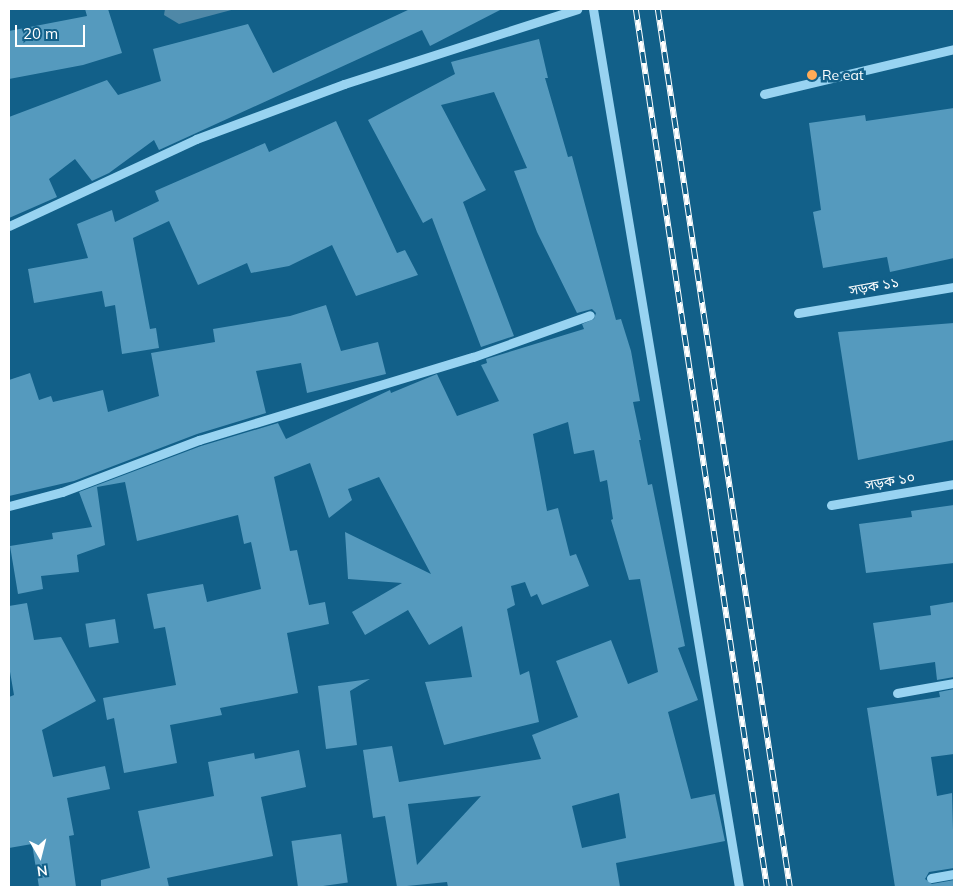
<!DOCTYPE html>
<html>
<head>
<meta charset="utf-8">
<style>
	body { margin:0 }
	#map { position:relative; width:963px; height:896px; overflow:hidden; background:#126089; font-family:Mulish,"Noto Sans Bengali",sans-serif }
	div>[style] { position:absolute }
	.water>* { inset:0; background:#4f88a7 }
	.building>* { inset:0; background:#559abe; transform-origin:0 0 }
	.minor>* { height:9px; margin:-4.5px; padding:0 4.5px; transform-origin:4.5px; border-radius:4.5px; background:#98d3f1 }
	.rail>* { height:5.5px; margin-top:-2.75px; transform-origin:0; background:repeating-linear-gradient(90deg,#126089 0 11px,#fff 0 22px); box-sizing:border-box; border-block:1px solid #fff }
	.dots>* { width:14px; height:14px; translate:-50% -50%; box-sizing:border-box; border:2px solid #126089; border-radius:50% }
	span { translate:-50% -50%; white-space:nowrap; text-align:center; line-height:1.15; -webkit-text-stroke:5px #126089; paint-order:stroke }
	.poi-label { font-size:14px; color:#fff }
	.left { translate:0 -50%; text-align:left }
	.street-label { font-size:14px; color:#fff }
	.frame { position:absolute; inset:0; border:10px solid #fff; pointer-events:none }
	.north { position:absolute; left:15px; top:831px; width:50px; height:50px; -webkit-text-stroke:4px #126089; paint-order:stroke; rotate:172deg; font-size:14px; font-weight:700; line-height:20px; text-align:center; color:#fff }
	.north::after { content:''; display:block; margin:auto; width:18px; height:22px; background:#fff; clip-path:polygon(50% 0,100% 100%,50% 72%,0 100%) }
	.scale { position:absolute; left:15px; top:25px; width:70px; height:22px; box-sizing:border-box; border:2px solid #fff; border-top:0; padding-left:6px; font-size:15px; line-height:18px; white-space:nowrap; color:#fff; -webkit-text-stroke:4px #126089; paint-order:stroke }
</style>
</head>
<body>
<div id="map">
	<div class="water">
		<div style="clip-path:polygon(165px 9px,235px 9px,179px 24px,164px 15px)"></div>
	</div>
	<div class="building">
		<div style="clip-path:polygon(85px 9px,108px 9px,122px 53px,83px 65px,9px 79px,9px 31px,87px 16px)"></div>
		<div style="clip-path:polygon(410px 9px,502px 9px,430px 46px,422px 30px,159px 150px,154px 140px,109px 173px,92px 181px,75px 159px,49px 179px,57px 197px,9px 218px,9px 117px,107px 80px,118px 95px,161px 81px,153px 49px,248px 24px,273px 73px)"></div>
		<div style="clip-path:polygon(evenodd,539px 39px,548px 78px,545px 78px,568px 157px,572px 156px,616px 320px,621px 319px,631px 351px,640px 401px,633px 402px,641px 440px,639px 440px,648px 485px,652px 484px,685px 646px,678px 648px,698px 700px,668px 712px,691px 799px,715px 794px,725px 841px,616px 863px,620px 887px,448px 887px,447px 882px,397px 887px,385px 816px,373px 818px,363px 750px,392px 746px,399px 782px,541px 759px,532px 735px,578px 717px,556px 661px,611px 640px,628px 684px,658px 672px,640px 579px,629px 580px,611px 520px,613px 519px,607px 480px,600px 482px,594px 450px,574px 454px,568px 422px,533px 434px,547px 511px,558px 508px,570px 556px,576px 554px,589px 586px,542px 605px,537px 594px,531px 597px,525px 582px,511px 586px,515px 605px,507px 609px,520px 675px,529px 671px,539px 722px,444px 745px,425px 682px,472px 677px,462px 626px,429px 645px,408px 610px,365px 635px,352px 612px,402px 583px,348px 579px,345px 532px,431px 574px,379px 477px,348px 489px,352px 500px,329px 518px,310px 463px,274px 477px,290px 551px,297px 550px,309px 605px,325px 602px,329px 624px,287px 633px,298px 693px,220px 708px,222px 715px,170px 725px,177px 763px,124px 773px,114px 718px,107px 720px,103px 698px,176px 685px,165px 627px,154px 629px,147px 594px,203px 584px,207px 602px,261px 589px,251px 542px,244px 544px,238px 515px,137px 541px,125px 482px,97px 487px,105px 545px,77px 555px,79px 572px,41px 576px,43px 589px,18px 594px,10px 546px,53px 539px,52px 533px,92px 527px,79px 492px,201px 446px,278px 423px,286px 439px,390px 390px,391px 393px,437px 374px,457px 416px,499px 401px,481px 365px,487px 363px,486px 359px,584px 329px,582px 324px,594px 319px,596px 313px,592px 309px,577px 313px,537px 232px,514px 171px,527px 168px,494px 92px,441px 105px,486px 190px,463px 202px,514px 336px,481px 347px,432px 218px,423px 223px,368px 120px,455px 74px,451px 62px,539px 39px,619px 793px,626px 838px,582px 848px,572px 806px,619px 793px,539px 39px,481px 796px,417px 865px,408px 804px,481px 796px)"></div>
		<div style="clip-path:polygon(954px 108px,954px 258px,890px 272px,887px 257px,823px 268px,813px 212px,821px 210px,809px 123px,865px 115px,866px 121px)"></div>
		<div style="clip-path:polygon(336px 121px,397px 253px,405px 250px,418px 275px,356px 296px,332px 245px,289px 266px,251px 273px,247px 263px,198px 285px,169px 221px,133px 238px,150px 329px,156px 328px,159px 348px,122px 354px,115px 305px,105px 307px,102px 291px,34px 303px,28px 269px,88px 258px,77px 224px,112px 210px,115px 222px,159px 201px,155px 191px,265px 143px,269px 152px)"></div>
		<div style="clip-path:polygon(326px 305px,341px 351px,378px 342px,386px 374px,307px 393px,301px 363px,256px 371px,266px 413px,197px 434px,74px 481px,9px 496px,9px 380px,30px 373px,39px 400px,51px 396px,53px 402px,103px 390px,108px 412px,159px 396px,151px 353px,215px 342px,213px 329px,290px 316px)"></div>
		<div style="clip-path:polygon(954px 323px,954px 440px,858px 460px,838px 332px)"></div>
		<div style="clip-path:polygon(954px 505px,954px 563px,866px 573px,859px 524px,912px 517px,911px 511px)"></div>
		<div style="clip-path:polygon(954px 602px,954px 677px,937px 680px,935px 662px,880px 670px,873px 623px,931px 615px,930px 606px)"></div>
		<div style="clip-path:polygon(27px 603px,34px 640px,61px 637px,96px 701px,42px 730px,53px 777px,105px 766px,110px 789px,67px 798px,74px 835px,69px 836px,76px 887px,39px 887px,32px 844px,9px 848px,9px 697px,14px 695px,9px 666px,9px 606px)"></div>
		<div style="left:115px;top:619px;width:24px;height:30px;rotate:81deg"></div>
		<div style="clip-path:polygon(370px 679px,350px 691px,357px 745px,326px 749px,318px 686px)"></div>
		<div style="clip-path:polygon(954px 689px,954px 754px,931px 757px,937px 796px,952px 793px,954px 868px,929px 872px,925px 879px,932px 884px,954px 880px,954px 887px,895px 887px,867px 708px,940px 697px,939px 692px)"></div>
		<div style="clip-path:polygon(299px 750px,306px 787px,261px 797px,273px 856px,167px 878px,169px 887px,101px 887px,101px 880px,150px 868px,138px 811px,214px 796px,208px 762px,254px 753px,255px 759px)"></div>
		<div style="left:341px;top:834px;width:49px;height:50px;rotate:82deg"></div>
	</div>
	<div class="minor">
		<div style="left:593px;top:9px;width:890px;rotate:80.56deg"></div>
		<div style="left:764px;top:94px;width:195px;rotate:-13.3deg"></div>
		<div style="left:9px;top:226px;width:206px;rotate:-24.9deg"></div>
		<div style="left:196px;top:139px;width:158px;rotate:-20.4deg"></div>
		<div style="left:344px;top:84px;width:245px;rotate:-17.8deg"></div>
		<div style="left:798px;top:313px;width:158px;rotate:-9.5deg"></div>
		<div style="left:831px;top:505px;width:125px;rotate:-9.7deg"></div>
		<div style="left:9px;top:506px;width:55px;rotate:-14.8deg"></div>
		<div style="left:62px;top:492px;width:147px;rotate:-20.8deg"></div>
		<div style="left:199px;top:440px;width:286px;rotate:-16.9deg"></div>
		<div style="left:473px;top:357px;width:124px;rotate:-19.7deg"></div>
		<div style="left:897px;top:693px;width:58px;rotate:-10deg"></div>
		<div style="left:931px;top:878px;width:23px;rotate:-10deg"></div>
	</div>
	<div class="rail">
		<div style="left:636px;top:9px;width:888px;rotate:81.51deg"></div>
		<div style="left:658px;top:9px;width:888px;rotate:81.45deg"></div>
	</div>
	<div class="dots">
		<div style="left:812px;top:75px;background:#ffab57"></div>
	</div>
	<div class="poi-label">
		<span class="left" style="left:822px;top:75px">Re eat</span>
	</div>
	<div class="street-label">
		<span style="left:874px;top:286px;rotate:-10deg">সড়ক ১১</span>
		<span style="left:890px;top:481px;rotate:-10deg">সড়ক ১০</span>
	</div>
	<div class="frame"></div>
	<div class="north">N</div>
	<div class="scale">20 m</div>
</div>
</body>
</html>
